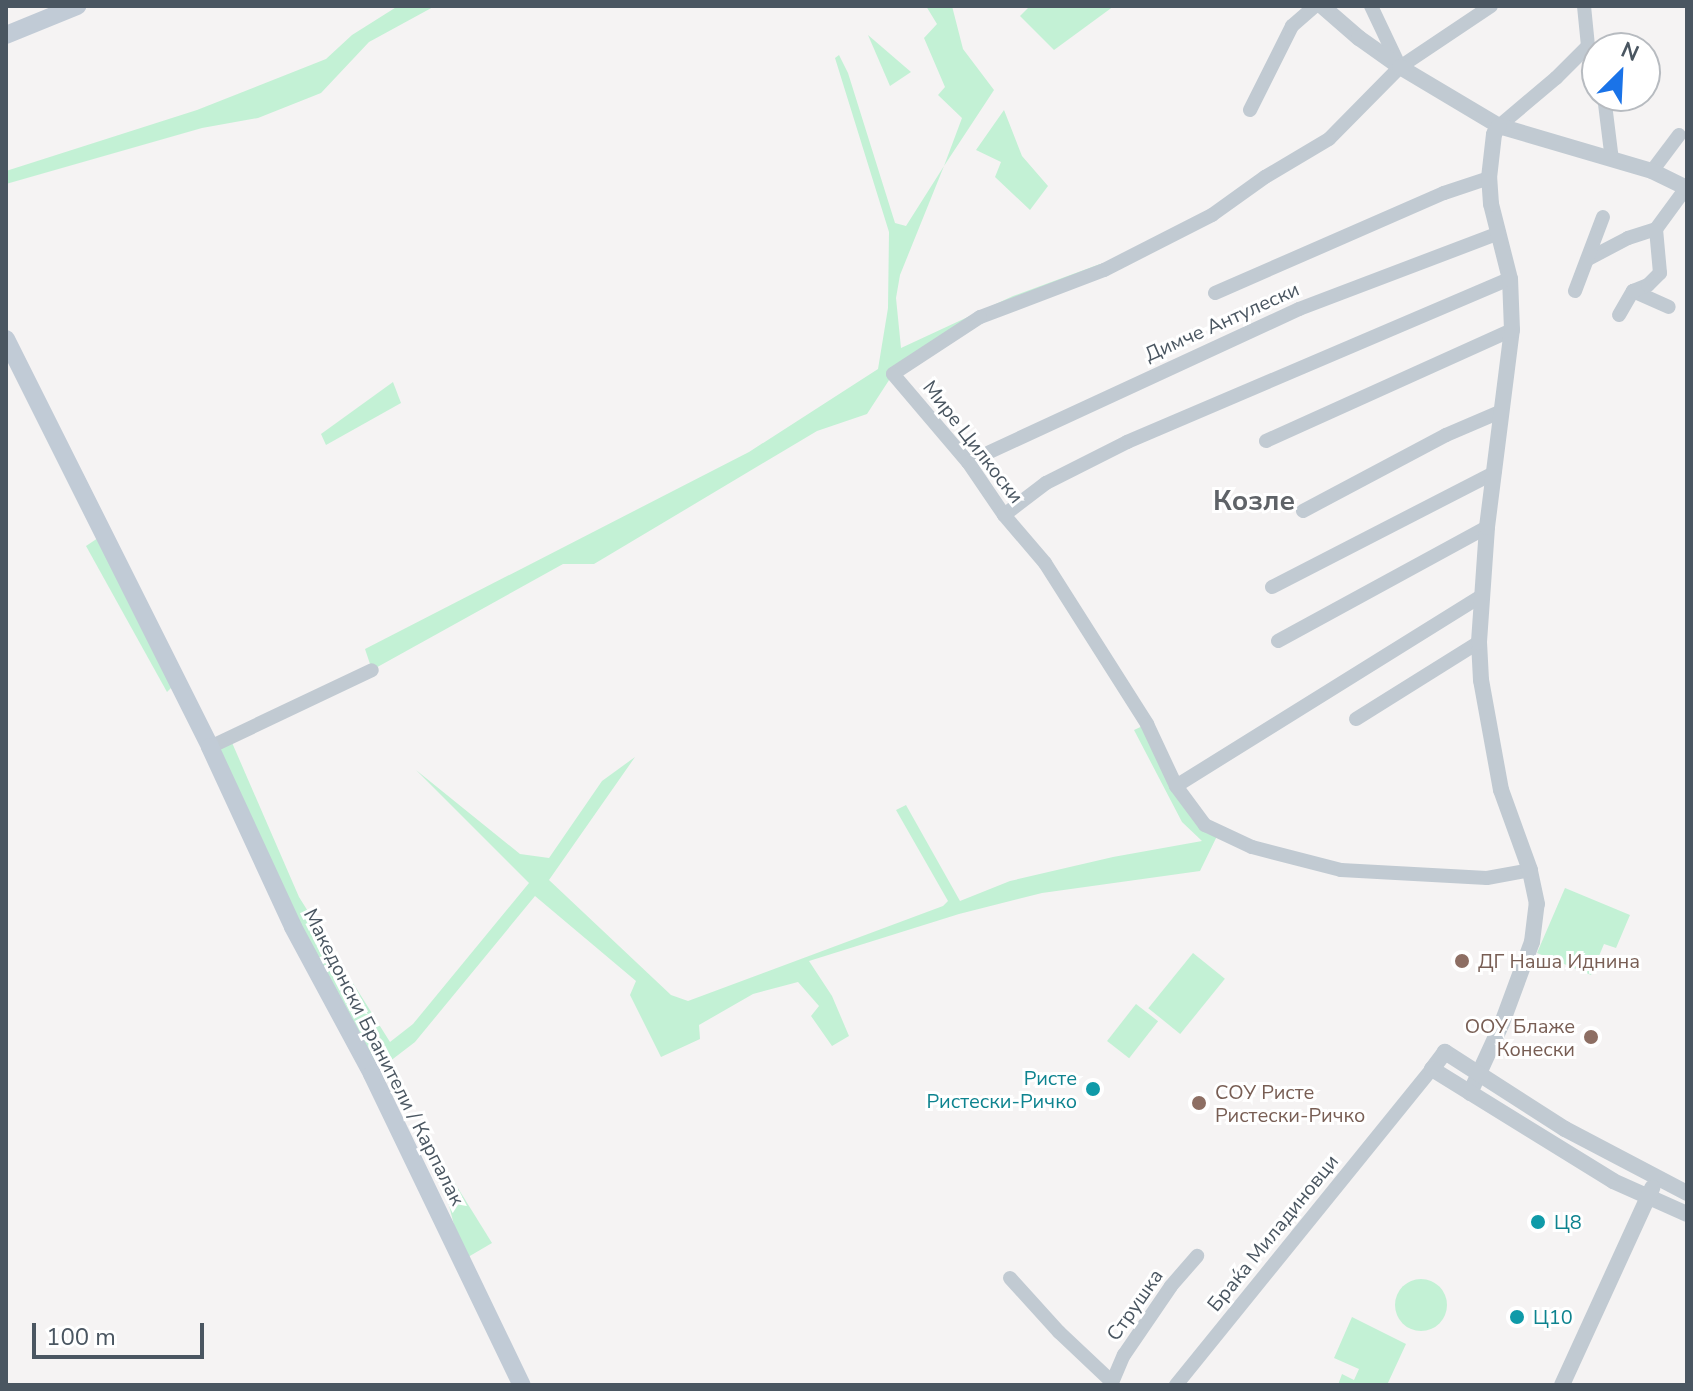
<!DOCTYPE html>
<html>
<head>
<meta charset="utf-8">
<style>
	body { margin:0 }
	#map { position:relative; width:1693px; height:1391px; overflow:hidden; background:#f5f3f3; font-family:"Nunito Sans",sans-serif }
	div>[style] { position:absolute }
	.green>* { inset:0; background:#c3f1d5; transform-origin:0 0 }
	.round { border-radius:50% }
	.minor>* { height:14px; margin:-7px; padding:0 7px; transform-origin:7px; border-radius:7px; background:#c1cad2 }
	.tertiary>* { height:16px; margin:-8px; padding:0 8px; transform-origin:8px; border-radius:8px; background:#c1cad2 }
	.secondary>* { height:18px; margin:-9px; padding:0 9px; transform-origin:9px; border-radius:9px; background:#c1cbd6 }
	.dots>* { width:22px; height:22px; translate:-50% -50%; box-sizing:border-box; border:4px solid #fff; border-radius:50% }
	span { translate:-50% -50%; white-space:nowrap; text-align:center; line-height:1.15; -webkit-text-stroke:6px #fff; paint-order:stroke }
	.street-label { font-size:20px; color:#4a5661 }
	.education-label { font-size:20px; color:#785e54 }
	.left { translate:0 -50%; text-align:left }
	.right { translate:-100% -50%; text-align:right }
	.culture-label { font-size:20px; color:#0d838f }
	.district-label { font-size:28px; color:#5f6368; font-weight:700 }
	.frame { position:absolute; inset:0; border:8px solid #4a5661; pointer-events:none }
	.north { position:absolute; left:1581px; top:32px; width:80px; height:80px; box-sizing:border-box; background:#fff; border:2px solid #b7bbc0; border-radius:50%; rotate:24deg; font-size:22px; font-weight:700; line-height:32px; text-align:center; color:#4a5661 }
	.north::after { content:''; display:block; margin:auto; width:28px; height:36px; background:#1a73e8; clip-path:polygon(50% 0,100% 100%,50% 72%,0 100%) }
	.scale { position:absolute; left:32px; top:1323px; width:172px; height:36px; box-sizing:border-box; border:4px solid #4a5661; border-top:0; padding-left:10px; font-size:24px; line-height:28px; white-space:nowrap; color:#4a5661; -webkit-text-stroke:6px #fff; paint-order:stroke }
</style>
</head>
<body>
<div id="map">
	<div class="green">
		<div style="clip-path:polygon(398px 6px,435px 6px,369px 42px,321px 93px,258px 118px,202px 128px,6px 184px,6px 171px,197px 110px,326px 59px,352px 35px)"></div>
		<div style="clip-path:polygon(926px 6px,952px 6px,963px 49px,994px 90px,944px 166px,900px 275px,896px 298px,901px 348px,1013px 296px,1100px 264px,1104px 270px,980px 317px,893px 374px,867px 414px,817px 431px,594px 564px,563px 564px,372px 670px,365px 649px,749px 452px,878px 369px,888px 308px,889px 232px,835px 58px,839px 55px,848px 73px,895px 223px,906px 226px,944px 166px,962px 118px,938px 95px,945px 87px,924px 38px,937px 24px)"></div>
		<div style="clip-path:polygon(1030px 6px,1114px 6px,1054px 50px,1020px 16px)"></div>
		<div style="clip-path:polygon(868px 35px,911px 72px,890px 86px)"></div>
		<div style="clip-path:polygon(1004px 110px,1022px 156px,1048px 186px,1030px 210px,995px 177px,1001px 162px,976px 150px)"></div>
		<div style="clip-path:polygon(393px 382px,401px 403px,326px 445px,321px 434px)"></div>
		<div style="clip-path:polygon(101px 536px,176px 683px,167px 692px,86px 546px)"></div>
		<div style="clip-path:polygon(1147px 724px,1176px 786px,1219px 832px,1200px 871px,1042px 893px,959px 914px,809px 961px,832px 996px,849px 1036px,832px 1046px,811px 1016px,819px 1006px,798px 982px,753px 994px,699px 1025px,700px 1039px,661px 1057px,630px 995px,636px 981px,535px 896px,415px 1042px,385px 1065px,362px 1054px,210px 747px,230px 738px,299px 897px,390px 1042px,413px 1024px,529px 883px,416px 770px,520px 854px,549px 858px,602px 781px,635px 757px,549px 880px,671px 995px,688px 1001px,943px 906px,948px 901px,896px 810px,906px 805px,960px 901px,1010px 881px,1113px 857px,1202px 841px,1182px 822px,1134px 730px)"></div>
		<div style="clip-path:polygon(1565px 888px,1630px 915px,1616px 948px,1604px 944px,1591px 975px,1537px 953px)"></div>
		<div style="left:1193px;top:953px;width:41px;height:71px;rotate:39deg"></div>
		<div style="left:1136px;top:1004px;width:28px;height:47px;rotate:38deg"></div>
		<div style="clip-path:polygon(451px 1177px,492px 1243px,463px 1260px,443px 1182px)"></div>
		<div class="round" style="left:1395px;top:1279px;width:52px;height:52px"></div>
		<div style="clip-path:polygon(1352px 1317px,1406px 1344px,1387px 1385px,1338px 1385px,1342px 1374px,1354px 1380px,1359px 1369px,1334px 1358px)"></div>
	</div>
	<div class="minor">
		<div style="left:1371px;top:6px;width:68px;rotate:64.6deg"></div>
		<div style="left:1491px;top:6px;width:110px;rotate:146.2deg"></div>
		<div style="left:1400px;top:67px;width:101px;rotate:134.6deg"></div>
		<div style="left:1329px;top:139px;width:74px;rotate:149.3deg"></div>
		<div style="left:1265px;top:177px;width:65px;rotate:144.4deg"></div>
		<div style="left:1212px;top:215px;width:121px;rotate:153deg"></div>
		<div style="left:1104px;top:270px;width:133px;rotate:159.2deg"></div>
		<div style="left:980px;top:317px;width:104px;rotate:146.8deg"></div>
		<div style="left:893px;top:374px;width:116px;rotate:49.6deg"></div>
		<div style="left:968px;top:462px;width:64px;rotate:55.8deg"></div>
		<div style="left:1004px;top:515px;width:63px;rotate:49.5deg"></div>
		<div style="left:1045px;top:563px;width:191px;rotate:57.6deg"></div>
		<div style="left:1147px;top:724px;width:68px;rotate:64.9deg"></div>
		<div style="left:1176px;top:786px;width:49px;rotate:53.4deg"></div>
		<div style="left:1205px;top:825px;width:52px;rotate:25.1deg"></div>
		<div style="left:1252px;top:847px;width:92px;rotate:14.5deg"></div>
		<div style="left:1341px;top:870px;width:146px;rotate:3.1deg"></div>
		<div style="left:1487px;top:878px;width:44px;rotate:-10.5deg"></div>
		<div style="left:1584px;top:6px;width:40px;rotate:84.3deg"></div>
		<div style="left:1588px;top:46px;width:23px;rotate:67deg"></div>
		<div style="left:1604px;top:96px;width:64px;rotate:82.9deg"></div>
		<div style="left:1250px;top:110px;width:94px;rotate:-63.4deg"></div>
		<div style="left:1292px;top:26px;width:30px;rotate:-41deg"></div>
		<div style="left:1499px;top:126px;width:75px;rotate:-40.1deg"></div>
		<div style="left:1556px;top:78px;width:45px;rotate:-45deg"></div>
		<div style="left:1652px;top:171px;width:45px;rotate:-53.1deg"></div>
		<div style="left:1588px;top:259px;width:45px;rotate:-27.7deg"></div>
		<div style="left:1628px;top:238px;width:29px;rotate:-18deg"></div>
		<div style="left:1656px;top:229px;width:51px;rotate:-53.8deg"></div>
		<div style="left:1575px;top:291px;width:79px;rotate:-69.3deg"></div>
		<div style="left:1633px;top:291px;width:39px;rotate:24deg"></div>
		<div style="left:1215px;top:293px;width:250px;rotate:-23.6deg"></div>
		<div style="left:1444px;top:193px;width:47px;rotate:-18.4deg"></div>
		<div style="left:1619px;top:315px;width:28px;rotate:-60deg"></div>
		<div style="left:1633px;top:291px;width:16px;rotate:-22deg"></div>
		<div style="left:1648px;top:285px;width:17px;rotate:-45deg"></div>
		<div style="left:1660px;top:273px;width:44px;rotate:-95.2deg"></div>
		<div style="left:1266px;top:441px;width:270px;rotate:-24.3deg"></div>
		<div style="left:968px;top:462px;width:365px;rotate:-24.8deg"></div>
		<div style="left:1299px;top:309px;width:214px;rotate:-20.8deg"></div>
		<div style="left:1303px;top:511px;width:162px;rotate:-28deg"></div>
		<div style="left:1446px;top:435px;width:61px;rotate:-23.2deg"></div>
		<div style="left:1004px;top:515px;width:53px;rotate:-37.3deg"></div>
		<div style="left:1046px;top:483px;width:91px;rotate:-26.8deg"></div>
		<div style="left:1127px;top:442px;width:416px;rotate:-23.1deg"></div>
		<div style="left:1272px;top:587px;width:250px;rotate:-27.2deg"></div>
		<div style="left:1278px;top:641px;width:238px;rotate:-28.6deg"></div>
		<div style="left:1356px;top:719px;width:145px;rotate:-32deg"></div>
		<div style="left:210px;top:747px;width:179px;rotate:-25.4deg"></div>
		<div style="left:1176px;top:786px;width:358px;rotate:-31.9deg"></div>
		<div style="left:1010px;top:1278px;width:73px;rotate:47.8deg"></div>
		<div style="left:1059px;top:1332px;width:73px;rotate:43.3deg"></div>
		<div style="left:1111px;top:1385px;width:33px;rotate:-67deg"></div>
		<div style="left:1124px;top:1355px;width:83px;rotate:-55.7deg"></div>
		<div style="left:1171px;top:1286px;width:40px;rotate:-49deg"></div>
		<div style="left:1176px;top:1385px;width:407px;rotate:-51deg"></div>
	</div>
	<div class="tertiary">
		<div style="left:1322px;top:6px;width:49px;rotate:40.9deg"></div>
		<div style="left:1359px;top:38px;width:50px;rotate:35.3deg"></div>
		<div style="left:1400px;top:67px;width:115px;rotate:30.8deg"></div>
		<div style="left:1499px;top:126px;width:159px;rotate:16.4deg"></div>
		<div style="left:1652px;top:171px;width:39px;rotate:26deg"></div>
		<div style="left:1470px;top:1093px;width:77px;rotate:-65.4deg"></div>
		<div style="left:1502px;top:1023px;width:86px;rotate:-69.7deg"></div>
		<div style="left:1532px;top:942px;width:38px;rotate:-83deg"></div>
		<div style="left:1537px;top:904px;width:35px;rotate:-102deg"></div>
		<div style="left:1530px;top:870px;width:85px;rotate:-109.9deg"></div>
		<div style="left:1501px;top:790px;width:112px;rotate:-100.3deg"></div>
		<div style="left:1481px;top:680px;width:38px;rotate:-93deg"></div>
		<div style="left:1479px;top:642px;width:115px;rotate:-86deg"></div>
		<div style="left:1487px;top:527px;width:199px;rotate:-82.8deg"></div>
		<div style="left:1512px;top:330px;width:51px;rotate:-92.2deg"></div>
		<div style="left:1510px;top:279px;width:77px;rotate:-104.2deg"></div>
		<div style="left:1491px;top:204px;width:26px;rotate:-94deg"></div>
		<div style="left:1489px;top:178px;width:44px;rotate:-83.5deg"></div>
		<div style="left:1494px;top:134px;width:9px;rotate:-58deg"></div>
		<div style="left:1687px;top:1193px;width:138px;rotate:-152.3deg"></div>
		<div style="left:1565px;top:1129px;width:143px;rotate:-147.3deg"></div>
		<div style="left:1445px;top:1052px;width:21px;rotate:127deg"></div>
		<div style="left:1432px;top:1069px;width:213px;rotate:31.7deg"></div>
		<div style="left:1613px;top:1181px;width:81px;rotate:24deg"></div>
		<div style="left:1562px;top:1385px;width:217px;rotate:-65.4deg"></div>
	</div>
	<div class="secondary">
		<div style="left:6px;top:35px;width:77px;rotate:-22.2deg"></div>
		<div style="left:6px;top:339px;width:456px;rotate:63.4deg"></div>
		<div style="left:210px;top:747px;width:198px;rotate:65.2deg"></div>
		<div style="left:293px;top:927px;width:167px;rotate:61.7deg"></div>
		<div style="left:372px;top:1074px;width:345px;rotate:64.3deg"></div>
	</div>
	<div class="dots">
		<div style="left:1462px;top:961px;background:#8d6e63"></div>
		<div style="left:1591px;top:1037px;background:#8d6e63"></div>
		<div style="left:1093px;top:1089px;background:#0f9aa8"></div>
		<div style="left:1199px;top:1103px;background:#8d6e63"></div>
		<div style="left:1538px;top:1222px;background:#0f9aa8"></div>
		<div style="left:1517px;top:1317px;background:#0f9aa8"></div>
	</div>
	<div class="street-label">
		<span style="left:1222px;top:322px;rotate:-24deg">Димче Антулески</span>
		<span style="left:973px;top:442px;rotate:52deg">Мире Цилкоски</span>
		<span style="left:384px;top:1057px;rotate:63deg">Македонски Бранители / Карпалак</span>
		<span style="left:1273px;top:1233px;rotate:-51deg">Браќа Миладиновци</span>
		<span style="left:1135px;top:1305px;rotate:-55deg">Струшка</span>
	</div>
	<div class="education-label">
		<span class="left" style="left:1478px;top:961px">ДГ Наша Иднина</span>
		<span class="right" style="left:1575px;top:1038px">ООУ Блаже<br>Конески</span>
		<span class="left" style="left:1215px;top:1104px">СОУ Ристе<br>Ристески-Ричко</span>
	</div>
	<div class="culture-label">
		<span class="right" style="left:1077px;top:1090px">Ристе<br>Ристески-Ричко</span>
		<span class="left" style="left:1554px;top:1222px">Ц8</span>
		<span class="left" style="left:1533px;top:1317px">Ц10</span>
	</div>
	<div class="district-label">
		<span style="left:1254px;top:501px">Козле</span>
	</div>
	<div class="frame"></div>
	<div class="north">N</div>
	<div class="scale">100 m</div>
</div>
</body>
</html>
